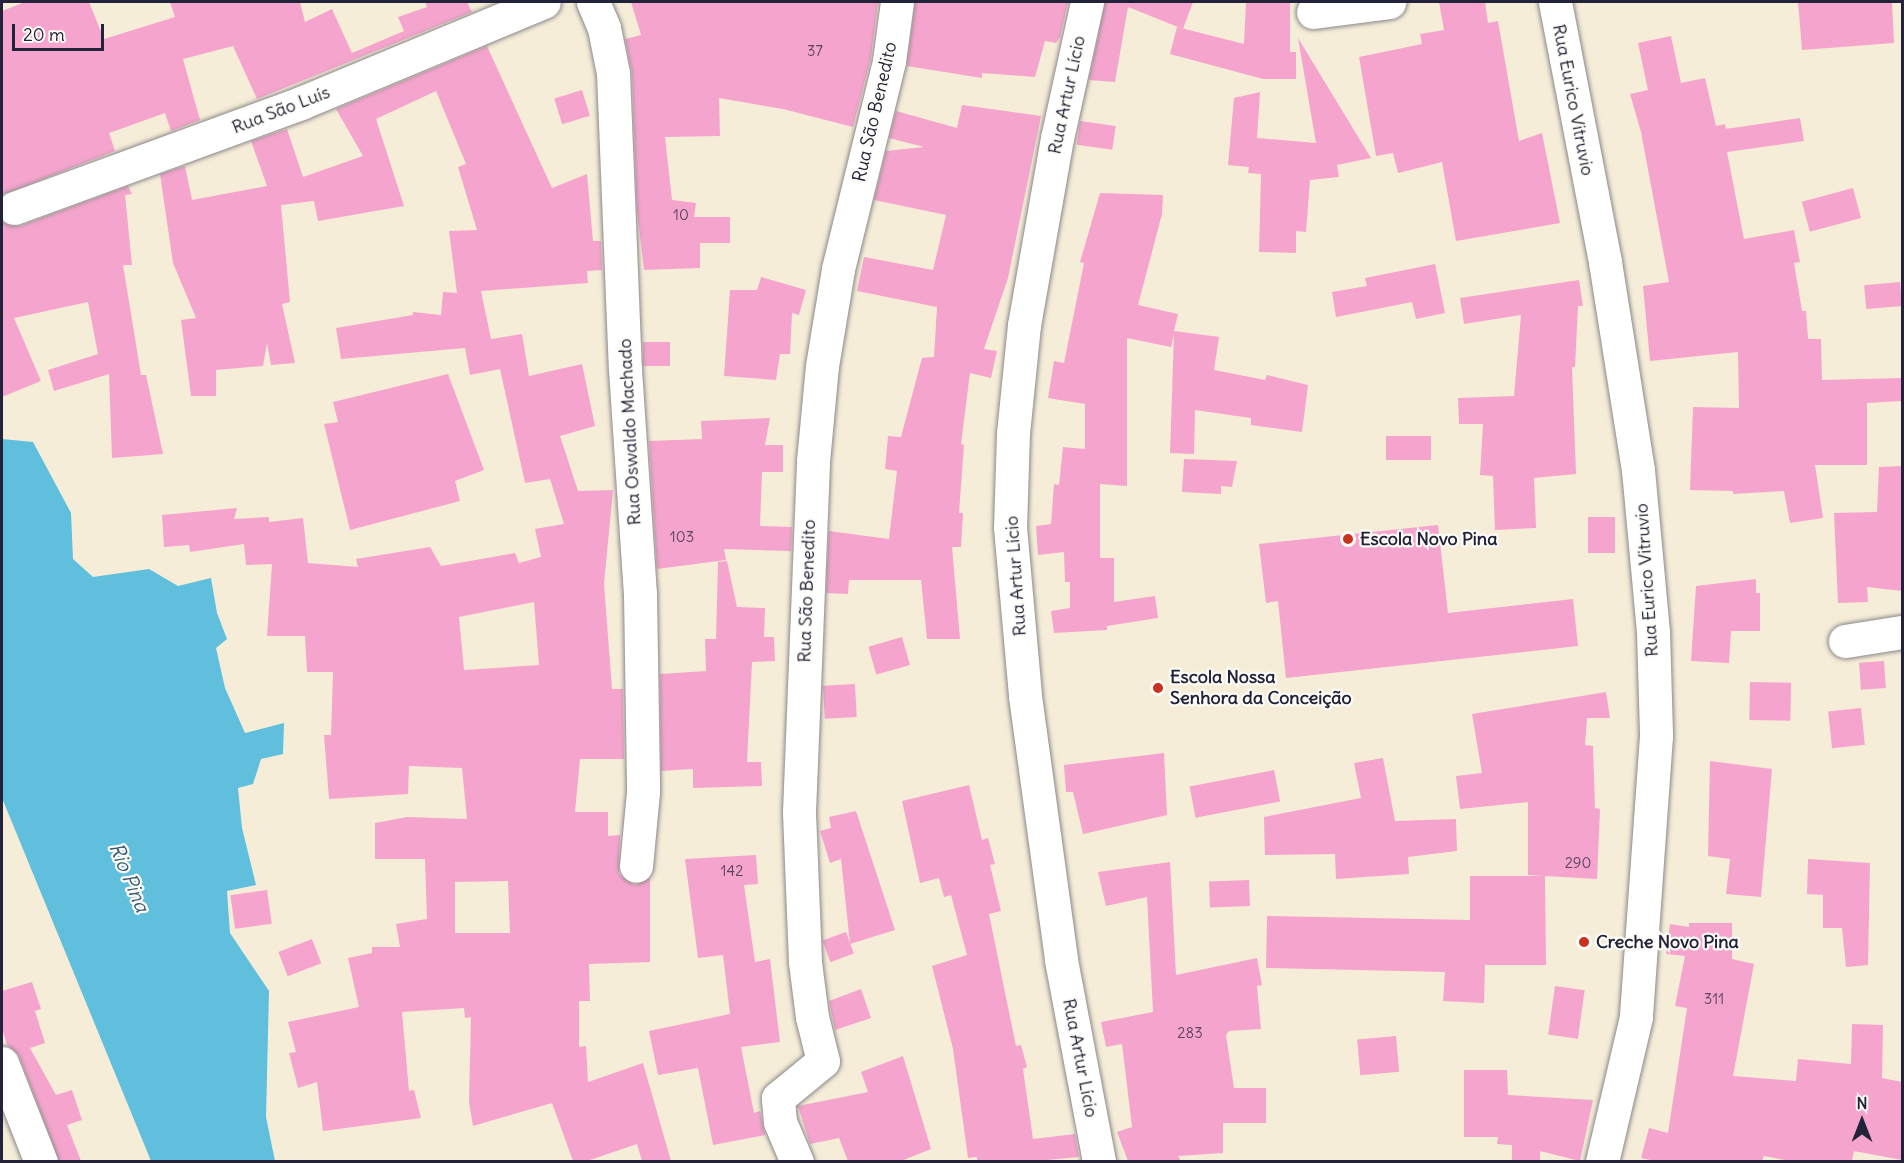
<!DOCTYPE html>
<html>
<head>
<meta charset="utf-8">
<style>
	body { margin:0 }
	#map { position:relative; width:1904px; height:1163px; overflow:hidden; background:#f5edd8; font-family:Delius,sans-serif }
	div>[style] { position:absolute }
	.water>* { inset:0; background:#5fbfdd }
	.building>* { inset:0; background:#f5a5cd; transform-origin:0 0 }
	.roads { filter:drop-shadow(0 0 2px #8c888a) drop-shadow(0 0 2px #8c888a) }
	.minor>* { height:33px; margin:-16.5px; padding:0 16.5px; transform-origin:16.5px; border-radius:16.5px; background:#fff }
	.dots>* { width:16px; height:16px; translate:-50% -50%; box-sizing:border-box; border:3px solid #fdfcf7; border-radius:50% }
	span { translate:-50% -50%; white-space:nowrap; text-align:center; line-height:1.15; -webkit-text-stroke:4.5px #fdfcf7; paint-order:stroke }
	.number-label { font-size:15px; color:#574360 }
	.number-label span { -webkit-text-stroke-width:0 }
	.street-label { font-size:18px; color:#22223b }
	.poi-label { font-size:18px; color:#22223b; font-weight:700 }
	.left { translate:0 -50%; text-align:left }
	.water-label { font-size:20px; color:#375974; font-style:italic }
	.frame { position:absolute; inset:0; border:3px solid #22223b; pointer-events:none }
	.north { position:absolute; left:1832px; top:1091px; width:60px; height:60px; -webkit-text-stroke:4px #fdfcf7; paint-order:stroke; rotate:0deg; font-size:16px; font-weight:700; line-height:24px; text-align:center; color:#22223b }
	.north::after { content:''; display:block; margin:auto; width:21px; height:27px; background:#22223b; clip-path:polygon(50% 0,100% 100%,50% 72%,0 100%) }
	.scale { position:absolute; left:12px; top:24px; width:92px; height:27px; box-sizing:border-box; border:3px solid #22223b; border-top:0; padding-left:8px; font-size:18px; line-height:21px; white-space:nowrap; color:#22223b; -webkit-text-stroke:4px #fdfcf7; paint-order:stroke }
</style>
</head>
<body>
<div id="map">
	<div class="water">
		<div style="clip-path:polygon(2px 439px,33px 442px,71px 513px,73px 559px,93px 577px,149px 569px,178px 586px,211px 578px,217px 613px,227px 639px,216px 648px,225px 688px,245px 733px,284px 723px,283px 754px,261px 759px,253px 784px,238px 788px,242px 828px,256px 885px,227px 891px,230px 933px,269px 991px,266px 1117px,275px 1161px,151px 1161px,2px 798px)"></div>
	</div>
	<div class="building">
		<div style="clip-path:polygon(25px 2px,89px 2px,104px 39px,175px 17px,170px 2px,300px 2px,305px 22px,332px 9px,352px 53px,404px 31px,398px 17px,427px 7px,425px 2px,467px 2px,472px 12px,257px 99px,233px 46px,183px 59px,200px 120px,171px 131px,165px 113px,109px 133px,115px 151px,2px 195px,2px 11px)"></div>
		<div style="clip-path:polygon(631px 2px,878px 2px,871px 57px,853px 127px,783px 109px,719px 98px,720px 136px,665px 137px,672px 200px,696px 203px,694px 217px,730px 217px,730px 243px,700px 243px,700px 268px,644px 270px,637px 211px,632px 72px,625px 39px,641px 35px)"></div>
		<div style="clip-path:polygon(915px 2px,1068px 2px,1060px 37px,1056px 43px,1045px 41px,1035px 77px,982px 73px,982px 78px,907px 66px)"></div>
		<div style="clip-path:polygon(1105px 2px,1193px 2px,1183px 29px,1128px 7px,1115px 82px,1089px 80px)"></div>
		<div style="clip-path:polygon(1246px 2px,1290px 3px,1290px 52px,1296px 52px,1296px 79px,1263px 79px,1170px 54px,1177px 27px,1244px 44px)"></div>
		<div style="clip-path:polygon(1439px 2px,1485px 2px,1488px 23px,1498px 21px,1519px 141px,1542px 133px,1560px 223px,1456px 241px,1442px 162px,1398px 173px,1393px 153px,1376px 156px,1359px 57px,1422px 44px,1420px 34px,1444px 30px)"></div>
		<div style="clip-path:polygon(1798px 2px,1892px 2px,1894px 43px,1802px 50px)"></div>
		<div style="clip-path:polygon(1671px 36px,1681px 83px,1705px 78px,1716px 126px,1725px 124px,1726px 129px,1800px 118px,1804px 141px,1727px 152px,1744px 239px,1794px 230px,1800px 262px,1794px 263px,1802px 311px,1806px 311px,1808px 339px,1821px 339px,1822px 380px,1902px 378px,1902px 401px,1867px 403px,1867px 465px,1815px 465px,1823px 518px,1790px 523px,1784px 491px,1733px 494px,1733px 491px,1690px 490px,1693px 407px,1739px 408px,1738px 352px,1650px 361px,1643px 286px,1669px 282px,1641px 132px,1630px 94px,1648px 90px,1638px 43px)"></div>
		<div style="clip-path:polygon(1298px 38px,1371px 158px,1337px 165px,1339px 177px,1310px 180px,1306px 232px,1296px 231px,1296px 253px,1259px 252px,1261px 174px,1248px 173px,1249px 167px,1228px 165px,1234px 98px,1260px 92px,1257px 138px,1316px 143px)"></div>
		<div style="clip-path:polygon(evenodd,487px 46px,552px 188px,587px 174px,593px 241px,601px 241px,602px 270px,587px 271px,588px 283px,481px 291px,491px 339px,522px 334px,529px 376px,582px 364px,595px 426px,560px 436px,578px 491px,613px 490px,604px 584px,612px 689px,623px 689px,624px 759px,580px 759px,575px 812px,608px 812px,608px 836px,620px 835px,619px 874px,634px 885px,650px 878px,650px 962px,589px 964px,590px 1001px,579px 1001px,579px 1047px,586px 1046px,588px 1082px,643px 1063px,671px 1161px,642px 1161px,637px 1144px,587px 1161px,573px 1161px,552px 1103px,473px 1126px,469px 1102px,471px 1017px,465px 1018px,464px 1008px,402px 1012px,409px 1091px,414px 1090px,421px 1118px,323px 1131px,317px 1082px,298px 1088px,289px 1053px,296px 1052px,288px 1022px,359px 1007px,348px 958px,372px 953px,372px 947px,400px 947px,396px 924px,427px 919px,425px 859px,375px 859px,375px 823px,407px 817px,467px 819px,462px 768px,409px 766px,408px 794px,329px 799px,324px 735px,331px 735px,333px 672px,307px 672px,305px 636px,267px 636px,272px 564px,246px 565px,244px 544px,190px 552px,189px 545px,164px 547px,162px 515px,237px 508px,234px 519px,269px 517px,269px 522px,303px 518px,308px 563px,358px 567px,356px 559px,430px 547px,441px 566px,515px 553px,519px 563px,541px 557px,535px 529px,564px 524px,550px 479px,525px 483px,500px 369px,470px 375px,465px 348px,341px 359px,336px 328px,413px 315px,413px 312px,441px 315px,443px 292px,457px 293px,449px 231px,477px 230px,458px 167px,466px 164px,436px 91px,376px 119px,404px 206px,318px 221px,314px 201px,281px 205px,290px 302px,282px 304px,295px 363px,271px 365px,267px 343px,263px 366px,216px 370px,216px 396px,191px 396px,181px 320px,196px 318px,173px 263px,160px 174px,185px 166px,192px 200px,267px 186px,251px 141px,287px 129px,303px 177px,363px 156px,336px 109px,487px 46px,534px 602px,539px 665px,464px 670px,459px 617px,534px 602px,487px 46px,508px 881px,510px 933px,455px 933px,455px 882px,508px 881px)"></div>
		<div style="left:582px;top:90px;width:27px;height:29px;rotate:73deg"></div>
		<div style="clip-path:polygon(962px 105px,1041px 116px,1008px 278px,984px 349px,997px 351px,991px 378px,970px 373px,961px 444px,964px 445px,959px 513px,963px 513px,961px 547px,952px 547px,960px 639px,927px 639px,921px 580px,849px 580px,848px 594px,826px 593px,829px 531px,889px 539px,897px 471px,885px 469px,888px 436px,901px 437px,922px 358px,934px 357px,937px 307px,857px 291px,864px 257px,933px 270px,946px 215px,874px 200px,886px 151px,924px 147px,889px 138px,896px 111px,957px 128px)"></div>
		<div style="left:1080px;top:121px;width:36px;height:24px;rotate:8deg"></div>
		<div style="clip-path:polygon(128px 186px,132px 194px,125px 195px,132px 265px,123px 265px,141px 375px,146px 375px,163px 454px,112px 458px,109px 374px,54px 391px,48px 370px,98px 354px,88px 302px,14px 318px,41px 381px,2px 397px,2px 222px,20px 226px)"></div>
		<div style="left:1853px;top:188px;width:31px;height:53px;rotate:75deg"></div>
		<div style="clip-path:polygon(1100px 193px,1163px 195px,1162px 214px,1138px 305px,1178px 314px,1174px 331px,1219px 337px,1214px 370px,1265px 380px,1267px 375px,1308px 385px,1302px 432px,1251px 425px,1251px 418px,1195px 410px,1194px 454px,1170px 453px,1174px 334px,1171px 347px,1127px 338px,1127px 486px,1100px 484px,1100px 558px,1114px 558px,1114px 602px,1155px 596px,1158px 618px,1107px 626px,1107px 630px,1054px 633px,1051px 611px,1070px 608px,1070px 582px,1065px 582px,1064px 552px,1038px 555px,1036px 526px,1051px 524px,1054px 484px,1059px 485px,1063px 447px,1085px 449px,1085px 404px,1048px 398px,1054px 361px,1064px 363px,1084px 263px,1080px 262px)"></div>
		<div style="clip-path:polygon(1435px 264px,1445px 313px,1416px 319px,1412px 302px,1336px 317px,1332px 292px,1367px 286px,1365px 278px)"></div>
		<div style="clip-path:polygon(761px 277px,806px 290px,799px 315px,792px 313px,790px 354px,780px 354px,776px 380px,724px 376px,730px 290px,757px 290px)"></div>
		<div style="clip-path:polygon(1579px 280px,1583px 306px,1578px 306px,1575px 367px,1572px 367px,1576px 474px,1534px 478px,1536px 528px,1495px 530px,1493px 476px,1480px 475px,1483px 424px,1459px 424px,1458px 398px,1514px 396px,1521px 315px,1464px 324px,1460px 298px)"></div>
		<div style="left:1900px;top:282px;width:24px;height:36px;rotate:85deg"></div>
		<div style="left:643px;top:342px;width:27px;height:24px"></div>
		<div style="clip-path:polygon(448px 374px,484px 470px,455px 481px,460px 501px,350px 530px,324px 424px,338px 422px,333px 402px)"></div>
		<div style="clip-path:polygon(770px 418px,765px 445px,783px 445px,783px 472px,762px 472px,760px 526px,792px 527px,791px 551px,724px 549px,726px 560px,657px 569px,649px 441px,702px 439px,701px 421px)"></div>
		<div style="left:1431px;top:436px;width:24px;height:45px;rotate:90deg"></div>
		<div style="clip-path:polygon(1184px 459px,1237px 461px,1232px 487px,1221px 486px,1221px 494px,1182px 492px)"></div>
		<div style="clip-path:polygon(1902px 466px,1902px 591px,1867px 587px,1868px 602px,1838px 603px,1834px 513px,1877px 512px,1879px 467px)"></div>
		<div style="left:1588px;top:517px;width:27px;height:36px"></div>
		<div style="clip-path:polygon(1438px 525px,1448px 613px,1573px 599px,1578px 646px,1286px 678px,1278px 601px,1266px 603px,1259px 544px)"></div>
		<div style="clip-path:polygon(727px 561px,737px 607px,765px 608px,764px 637px,774px 637px,775px 661px,752px 662px,747px 762px,761px 762px,762px 786px,693px 788px,693px 769px,661px 771px,660px 674px,706px 671px,705px 639px,716px 639px,718px 562px)"></div>
		<div style="clip-path:polygon(1756px 579px,1756px 593px,1760px 593px,1760px 631px,1731px 631px,1729px 663px,1691px 661px,1696px 586px)"></div>
		<div style="left:902px;top:637px;width:29px;height:35px;rotate:74deg"></div>
		<div style="left:1884px;top:661px;width:27px;height:25px;rotate:86deg"></div>
		<div style="left:1750px;top:682px;width:41px;height:38px;rotate:1deg"></div>
		<div style="left:855px;top:684px;width:33px;height:32px;rotate:87deg"></div>
		<div style="clip-path:polygon(1606px 692px,1610px 718px,1587px 718px,1585px 745px,1593px 746px,1595px 808px,1600px 809px,1597px 879px,1528px 875px,1528px 802px,1460px 809px,1456px 776px,1482px 773px,1472px 714px)"></div>
		<div style="left:1861px;top:708px;width:37px;height:33px;rotate:84deg"></div>
		<div style="clip-path:polygon(1164px 753px,1167px 815px,1083px 834px,1073px 792px,1066px 792px,1064px 765px)"></div>
		<div style="clip-path:polygon(1383px 758px,1395px 821px,1456px 819px,1457px 851px,1408px 857px,1409px 874px,1336px 879px,1335px 854px,1265px 855px,1264px 817px,1361px 798px,1354px 763px)"></div>
		<div style="clip-path:polygon(1710px 761px,1772px 769px,1761px 897px,1726px 894px,1730px 859px,1708px 856px)"></div>
		<div style="left:1274px;top:770px;width:32px;height:86px;rotate:79deg"></div>
		<div style="clip-path:polygon(969px 785px,982px 840px,988px 838px,995px 864px,990px 865px,1001px 911px,989px 914px,1016px 1046px,1021px 1045px,1027px 1067px,1023px 1069px,1033px 1139px,1075px 1134px,1079px 1157px,1036px 1161px,977px 1161px,977px 1157px,968px 1158px,953px 1049px,932px 966px,967px 955px,951px 895px,944px 897px,939px 878px,920px 883px,902px 801px)"></div>
		<div style="clip-path:polygon(856px 811px,895px 930px,850px 944px,841px 859px,830px 863px,820px 831px,831px 828px,829px 817px)"></div>
		<div style="clip-path:polygon(756px 855px,758px 884px,744px 885px,755px 962px,770px 959px,780px 1042px,741px 1047px,754px 1113px,760px 1111px,765px 1135px,713px 1145px,698px 1068px,658px 1075px,649px 1031px,730px 1014px,723px 955px,698px 958px,685px 859px)"></div>
		<div style="clip-path:polygon(1808px 859px,1870px 863px,1868px 965px,1846px 967px,1842px 928px,1823px 928px,1823px 895px,1807px 894px)"></div>
		<div style="clip-path:polygon(1170px 862px,1176px 975px,1257px 958px,1262px 985px,1257px 986px,1261px 1029px,1229px 1031px,1226px 1035px,1234px 1088px,1266px 1088px,1266px 1123px,1223px 1123px,1223px 1153px,1178px 1156px,1181px 1161px,1128px 1161px,1117px 1132px,1132px 1127px,1122px 1044px,1106px 1047px,1101px 1022px,1153px 1012px,1147px 897px,1106px 906px,1098px 872px)"></div>
		<div style="clip-path:polygon(1470px 876px,1545px 876px,1546px 965px,1485px 965px,1484px 1003px,1443px 1001px,1445px 972px,1266px 968px,1267px 916px,1470px 920px)"></div>
		<div style="left:1249px;top:880px;width:26px;height:40px;rotate:88deg"></div>
		<div style="left:267px;top:890px;width:34px;height:37px;rotate:82deg"></div>
		<div style="clip-path:polygon(1689px 923px,1732px 923px,1732px 959px,1754px 964px,1733px 1076px,1796px 1081px,1798px 1059px,1851px 1064px,1852px 1024px,1883px 1025px,1882px 1078px,1902px 1082px,1902px 1160px,1854px 1151px,1852px 1161px,1790px 1161px,1764px 1156px,1762px 1161px,1655px 1161px,1641px 1158px,1649px 1128px,1668px 1133px,1687px 1008px,1675px 1006px,1685px 956px,1666px 954px,1670px 924px,1689px 927px)"></div>
		<div style="left:846px;top:932px;width:23px;height:25px;rotate:70deg"></div>
		<div style="left:312px;top:939px;width:26px;height:36px;rotate:69deg"></div>
		<div style="clip-path:polygon(32px 982px,41px 1009px,35px 1011px,45px 1043px,30px 1048px,56px 1095px,72px 1090px,82px 1120px,67px 1125px,81px 1161px,59px 1161px,19px 1056px,7px 1045px,2px 1028px,2px 991px)"></div>
		<div style="left:1555px;top:986px;width:30px;height:49px;rotate:8deg"></div>
		<div style="clip-path:polygon(861px 989px,871px 1018px,835px 1030px,829px 1001px)"></div>
		<div style="left:1396px;top:1036px;width:36px;height:39px;rotate:85deg"></div>
		<div style="clip-path:polygon(903px 1056px,931px 1149px,901px 1161px,848px 1161px,839px 1138px,810px 1144px,798px 1106px,868px 1092px,861px 1072px)"></div>
		<div style="clip-path:polygon(1464px 1070px,1507px 1070px,1508px 1095px,1593px 1100px,1580px 1161px,1540px 1151px,1540px 1161px,1512px 1161px,1512px 1145px,1497px 1144px,1498px 1137px,1464px 1137px)"></div>
	</div>
	<div class="roads">
		<div class="minor">
			<div style="left:593px;top:2px;width:28px;rotate:67deg"></div>
			<div style="left:604px;top:28px;width:46px;rotate:78.7deg"></div>
			<div style="left:613px;top:73px;width:296px;rotate:87.7deg"></div>
			<div style="left:625px;top:369px;width:225px;rotate:86.2deg"></div>
			<div style="left:640px;top:593px;width:199px;rotate:89.1deg"></div>
			<div style="left:643px;top:792px;width:74px;rotate:95.4deg"></div>
			<div style="left:1087px;top:2px;width:139px;rotate:102.4deg"></div>
			<div style="left:1057px;top:138px;width:190px;rotate:100deg"></div>
			<div style="left:1024px;top:325px;width:109px;rotate:95.8deg"></div>
			<div style="left:1013px;top:433px;width:94px;rotate:91.8deg"></div>
			<div style="left:1010px;top:527px;width:170px;rotate:84.9deg"></div>
			<div style="left:1025px;top:696px;width:266px;rotate:82.2deg"></div>
			<div style="left:1061px;top:960px;width:206px;rotate:79.3deg"></div>
			<div style="left:1555px;top:2px;width:265px;rotate:79.1deg"></div>
			<div style="left:1605px;top:262px;width:211px;rotate:81deg"></div>
			<div style="left:1638px;top:470px;width:163px;rotate:84.7deg"></div>
			<div style="left:1653px;top:632px;width:104px;rotate:88.3deg"></div>
			<div style="left:1656px;top:736px;width:282px;rotate:94.1deg"></div>
			<div style="left:1636px;top:1017px;width:149px;rotate:103.2deg"></div>
			<div style="left:1313px;top:12px;width:77px;rotate:-7.5deg"></div>
			<div style="left:14px;top:208px;width:306px;rotate:-20.1deg"></div>
			<div style="left:301px;top:103px;width:263px;rotate:-22.6deg"></div>
			<div style="left:1845px;top:641px;width:58px;rotate:-9deg"></div>
			<div style="left:2px;top:1063px;width:106px;rotate:68.5deg"></div>
			<div style="left:797px;top:1162px;width:43px;rotate:-113deg"></div>
			<div style="left:780px;top:1122px;width:24px;rotate:-95deg"></div>
			<div style="left:778px;top:1098px;width:58px;rotate:-39.4deg"></div>
			<div style="left:823px;top:1061px;width:45px;rotate:-104deg"></div>
			<div style="left:812px;top:1017px;width:55px;rotate:-97.3deg"></div>
			<div style="left:805px;top:962px;width:150px;rotate:-92.3deg"></div>
			<div style="left:799px;top:812px;width:351px;rotate:-87.7deg"></div>
			<div style="left:813px;top:461px;width:95px;rotate:-84.6deg"></div>
			<div style="left:822px;top:366px;width:98px;rotate:-80.6deg"></div>
			<div style="left:838px;top:269px;width:214px;rotate:-76.2deg"></div>
			<div style="left:889px;top:61px;width:60px;rotate:-82.3deg"></div>
		</div>
	</div>
	<div class="dots">
		<div style="left:1348px;top:539px;background:#c8321e"></div>
		<div style="left:1158px;top:688px;background:#c8321e"></div>
		<div style="left:1584px;top:942px;background:#c8321e"></div>
	</div>
	<div class="number-label">
		<span style="left:815px;top:51px">37</span>
		<span style="left:681px;top:215px">10</span>
		<span style="left:682px;top:537px">103</span>
		<span style="left:1578px;top:863px">290</span>
		<span style="left:732px;top:871px">142</span>
		<span style="left:1714px;top:999px">311</span>
		<span style="left:1190px;top:1033px">283</span>
	</div>
	<div class="street-label">
		<span style="left:1067px;top:95px;rotate:-78deg">Rua Artur Lício</span>
		<span style="left:1573px;top:100px;rotate:79deg">Rua Eurico Vitruvio</span>
		<span style="left:281px;top:110px;rotate:-21deg">Rua São Luís</span>
		<span style="left:875px;top:112px;rotate:-77deg">Rua São Benedito</span>
		<span style="left:630px;top:432px;rotate:-93deg">Rua Oswaldo Machado</span>
		<span style="left:1016px;top:576px;rotate:-94deg">Rua Artur Lício</span>
		<span style="left:1647px;top:580px;rotate:-94deg">Rua Eurico Vitruvio</span>
		<span style="left:807px;top:591px;rotate:-88deg">Rua São Benedito</span>
		<span style="left:1080px;top:1058px;rotate:79deg">Rua Artur Lício</span>
	</div>
	<div class="poi-label">
		<span class="left" style="left:1360px;top:539px">Escola Novo Pina</span>
		<span class="left" style="left:1170px;top:688px">Escola Nossa<br>Senhora da Conceição</span>
		<span class="left" style="left:1596px;top:942px">Creche Novo Pina</span>
	</div>
	<div class="water-label">
		<span style="left:130px;top:877px;rotate:67deg">Rio Pina</span>
	</div>
	<div class="frame"></div>
	<div class="north">N</div>
	<div class="scale">20 m</div>
</div>
</body>
</html>
